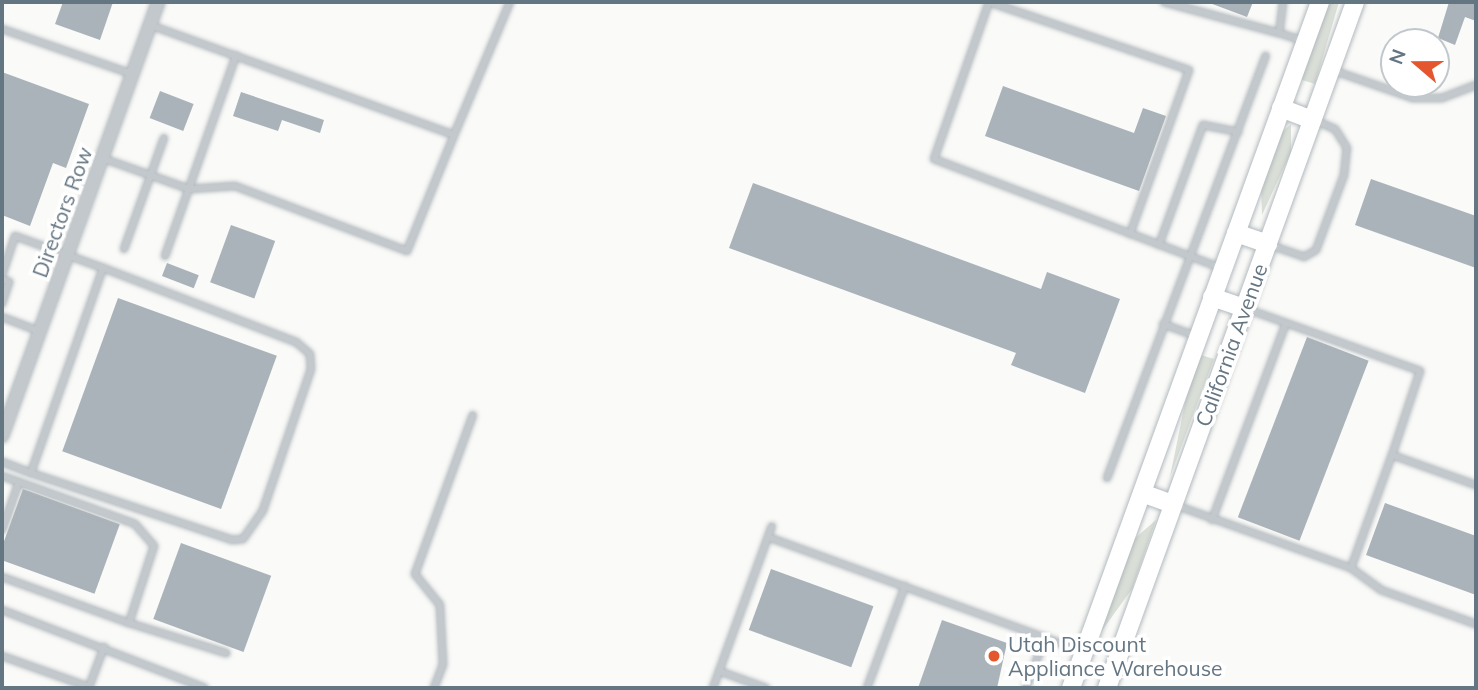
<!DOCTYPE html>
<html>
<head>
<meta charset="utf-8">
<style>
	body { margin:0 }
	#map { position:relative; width:1478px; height:690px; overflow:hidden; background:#fafaf8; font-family:Mulish,sans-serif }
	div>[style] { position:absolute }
	.green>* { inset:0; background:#dadfd7 }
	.building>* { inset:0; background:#aab3b9; transform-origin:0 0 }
	.roads { filter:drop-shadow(0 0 2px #b3babf) drop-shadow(0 0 2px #b3babf) }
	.service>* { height:6px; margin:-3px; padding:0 3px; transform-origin:3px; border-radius:3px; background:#c3c8cc }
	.minor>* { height:12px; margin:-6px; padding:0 6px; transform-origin:6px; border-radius:6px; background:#c3c8cc }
	.secondary>* { height:18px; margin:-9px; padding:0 9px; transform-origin:9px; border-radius:9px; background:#fff }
	.dots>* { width:19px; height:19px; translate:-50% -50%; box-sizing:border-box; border:4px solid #fff; border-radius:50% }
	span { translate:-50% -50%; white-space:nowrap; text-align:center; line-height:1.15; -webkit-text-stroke:7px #fff; paint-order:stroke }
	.street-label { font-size:21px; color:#657683 }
	.poi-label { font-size:21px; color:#657683 }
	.left { translate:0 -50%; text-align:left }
	.frame { position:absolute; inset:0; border:4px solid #657683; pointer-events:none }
	.north { position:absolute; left:1380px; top:28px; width:70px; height:70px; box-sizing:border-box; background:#fff; border:2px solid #c1c8cd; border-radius:50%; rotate:290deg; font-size:19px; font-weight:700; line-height:28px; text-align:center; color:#657683 }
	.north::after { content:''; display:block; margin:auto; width:24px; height:32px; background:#e4572e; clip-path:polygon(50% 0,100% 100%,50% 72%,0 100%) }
</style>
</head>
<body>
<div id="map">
	<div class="green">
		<div style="clip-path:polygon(1327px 2px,1339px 2px,1315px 84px,1299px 79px)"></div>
		<div style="clip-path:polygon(1291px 124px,1291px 152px,1262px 215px,1261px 186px,1281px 133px)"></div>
		<div style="clip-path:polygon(1201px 355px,1214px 359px,1170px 477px,1188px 388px)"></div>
		<div style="clip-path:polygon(1156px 520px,1132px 589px,1098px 636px,1133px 540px)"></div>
	</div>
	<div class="building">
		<div style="clip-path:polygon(63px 2px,113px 2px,100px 40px,55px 24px)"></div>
		<div style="clip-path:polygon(1207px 2px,1253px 2px,1247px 17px)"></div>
		<div style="clip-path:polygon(1449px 2px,1476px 2px,1476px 21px,1465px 17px,1455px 45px,1438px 38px)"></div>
		<div style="clip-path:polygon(2px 72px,89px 104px,66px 168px,53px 163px,30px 226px,2px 215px)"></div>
		<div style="clip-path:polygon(1003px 86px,1134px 133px,1143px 108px,1166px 116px,1139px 191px,985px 136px)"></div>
		<div style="left:160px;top:91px;width:36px;height:29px;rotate:21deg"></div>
		<div style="clip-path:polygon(241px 92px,324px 120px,320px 133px,282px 120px,278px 131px,233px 116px)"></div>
		<div style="clip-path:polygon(1371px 179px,1476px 216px,1476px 268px,1355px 225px)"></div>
		<div style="clip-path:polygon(753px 183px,1041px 289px,1047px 272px,1120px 299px,1085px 393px,1011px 365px,1016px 353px,729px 248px)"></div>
		<div style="left:231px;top:225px;width:47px;height:61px;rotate:20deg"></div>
		<div style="left:167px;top:263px;width:34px;height:14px;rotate:21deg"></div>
		<div style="left:118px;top:298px;width:169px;height:163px;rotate:20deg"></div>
		<div style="left:1307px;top:337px;width:66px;height:193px;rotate:21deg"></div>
		<div style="left:23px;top:489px;width:103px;height:74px;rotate:20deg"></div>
		<div style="clip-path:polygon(1385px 503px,1476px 536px,1476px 595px,1366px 555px)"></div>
		<div style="left:181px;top:543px;width:96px;height:81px;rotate:20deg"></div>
		<div style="left:771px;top:569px;width:109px;height:65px;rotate:20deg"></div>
		<div style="clip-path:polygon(942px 620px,1007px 643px,997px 688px,918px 688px)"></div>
	</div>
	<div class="roads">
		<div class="service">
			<div style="left:1164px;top:2px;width:119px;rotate:15.1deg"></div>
			<div style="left:1283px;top:2px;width:31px;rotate:97deg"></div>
			<div style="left:1279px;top:33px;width:25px;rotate:18deg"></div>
			<div style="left:150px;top:25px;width:323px;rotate:19.9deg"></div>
			<div style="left:454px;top:135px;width:144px;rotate:-67.2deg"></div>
			<div style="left:2px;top:29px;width:138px;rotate:19.1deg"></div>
			<div style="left:1332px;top:70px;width:86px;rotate:19.1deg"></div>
			<div style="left:1413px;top:98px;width:29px"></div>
			<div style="left:1442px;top:98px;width:36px;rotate:-21deg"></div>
			<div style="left:102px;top:158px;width:92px;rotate:19.6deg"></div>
			<div style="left:189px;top:189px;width:46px;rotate:-3.7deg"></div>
			<div style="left:235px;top:186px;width:184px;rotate:20.7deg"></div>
			<div style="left:407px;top:251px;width:125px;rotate:-67.9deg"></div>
			<div style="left:1130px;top:234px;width:174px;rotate:-70.2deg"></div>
			<div style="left:1189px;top:70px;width:211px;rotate:-161.2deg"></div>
			<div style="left:989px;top:2px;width:166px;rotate:109.3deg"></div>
			<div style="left:934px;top:159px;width:307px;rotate:20.8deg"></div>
			<div style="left:1159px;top:245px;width:128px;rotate:-69.9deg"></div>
			<div style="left:1203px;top:125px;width:36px;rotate:11deg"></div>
			<div style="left:1270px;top:245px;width:36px;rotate:19deg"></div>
			<div style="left:1304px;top:257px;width:14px;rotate:-30deg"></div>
			<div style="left:1316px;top:250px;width:80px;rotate:-69.5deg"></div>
			<div style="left:1344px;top:175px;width:27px;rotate:-84deg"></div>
			<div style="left:1347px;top:148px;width:22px;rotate:-122deg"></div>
			<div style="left:1335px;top:129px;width:23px;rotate:-157deg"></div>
			<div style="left:124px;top:249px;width:118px;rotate:-70.2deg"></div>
			<div style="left:165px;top:256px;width:213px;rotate:-70.5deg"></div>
			<div style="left:2px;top:275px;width:41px;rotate:-71.6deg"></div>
			<div style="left:15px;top:236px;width:94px;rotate:20deg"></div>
			<div style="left:103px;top:268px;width:217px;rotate:109.4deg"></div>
			<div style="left:31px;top:473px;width:31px;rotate:-159deg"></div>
			<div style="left:2px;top:279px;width:8px;rotate:23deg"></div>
			<div style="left:9px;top:282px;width:23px;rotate:108deg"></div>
			<div style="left:1247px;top:309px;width:184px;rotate:19.7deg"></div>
			<div style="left:1420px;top:371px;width:89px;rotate:108.4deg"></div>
			<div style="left:1392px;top:455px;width:89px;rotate:19.7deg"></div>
			<div style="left:2px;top:317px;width:40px;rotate:21deg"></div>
			<div style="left:1163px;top:324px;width:35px;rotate:20deg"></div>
			<div style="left:31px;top:473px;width:212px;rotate:18.4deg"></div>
			<div style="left:232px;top:540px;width:11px;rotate:-5deg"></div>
			<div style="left:243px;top:539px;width:35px;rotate:-55deg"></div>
			<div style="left:263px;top:510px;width:149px;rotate:-71.2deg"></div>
			<div style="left:311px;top:369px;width:15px;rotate:-94deg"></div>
			<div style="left:310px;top:354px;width:18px;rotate:-139deg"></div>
			<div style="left:296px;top:342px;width:207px;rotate:-159deg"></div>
			<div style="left:2px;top:476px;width:141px;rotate:19.8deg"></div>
			<div style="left:135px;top:524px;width:29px;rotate:49deg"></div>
			<div style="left:154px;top:546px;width:81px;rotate:108deg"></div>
			<div style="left:129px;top:623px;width:135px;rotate:-160.1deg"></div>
			<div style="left:1107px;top:478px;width:451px;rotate:-69.4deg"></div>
			<div style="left:1175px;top:505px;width:187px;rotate:19.7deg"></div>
			<div style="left:1351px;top:568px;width:37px;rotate:36deg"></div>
			<div style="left:1381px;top:590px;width:101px;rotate:19.7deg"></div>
			<div style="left:1212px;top:520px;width:210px;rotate:-69.4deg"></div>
			<div style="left:2px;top:530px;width:51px;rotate:-70.5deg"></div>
			<div style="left:768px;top:537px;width:334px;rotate:20deg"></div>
			<div style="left:1351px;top:568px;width:120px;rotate:-70.1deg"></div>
			<div style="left:2px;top:610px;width:217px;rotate:21deg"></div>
			<div style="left:129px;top:623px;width:102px;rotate:17.2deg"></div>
			<div style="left:2px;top:656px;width:92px;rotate:19.6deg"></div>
			<div style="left:89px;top:687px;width:43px;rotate:-69.4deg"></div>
			<div style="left:719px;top:671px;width:50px;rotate:19.9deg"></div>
			<div style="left:434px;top:688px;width:25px;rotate:-69deg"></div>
			<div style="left:443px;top:665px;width:60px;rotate:-92.9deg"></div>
			<div style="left:440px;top:605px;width:40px;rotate:-129deg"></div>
			<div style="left:415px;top:574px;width:169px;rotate:-70deg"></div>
			<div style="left:713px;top:688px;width:172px;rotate:-70deg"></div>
			<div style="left:867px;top:688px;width:109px;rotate:-69.6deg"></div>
			<div style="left:1026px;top:688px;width:53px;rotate:-69.2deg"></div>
		</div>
		<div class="minor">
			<div style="left:2px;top:436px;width:461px;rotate:-70.2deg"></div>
		</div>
		<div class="secondary">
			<div style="left:1281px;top:108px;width:33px;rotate:21deg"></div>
			<div style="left:1236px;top:233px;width:34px;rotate:19deg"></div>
			<div style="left:1212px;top:297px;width:34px;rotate:19deg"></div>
			<div style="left:1142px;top:493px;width:33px;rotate:20deg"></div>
			<div style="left:1071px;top:688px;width:730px;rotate:-70.05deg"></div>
			<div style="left:1107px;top:688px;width:729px;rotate:-70.12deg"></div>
		</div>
	</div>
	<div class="dots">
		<div style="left:994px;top:656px;background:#e4572e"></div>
	</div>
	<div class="street-label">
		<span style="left:62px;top:212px;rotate:-70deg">Directors Row</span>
		<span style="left:1231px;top:345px;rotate:-70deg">California Avenue</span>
	</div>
	<div class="poi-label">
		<span class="left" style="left:1008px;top:656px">Utah Discount<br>Appliance Warehouse</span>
	</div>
	<div class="frame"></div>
	<div class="north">N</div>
</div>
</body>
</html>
